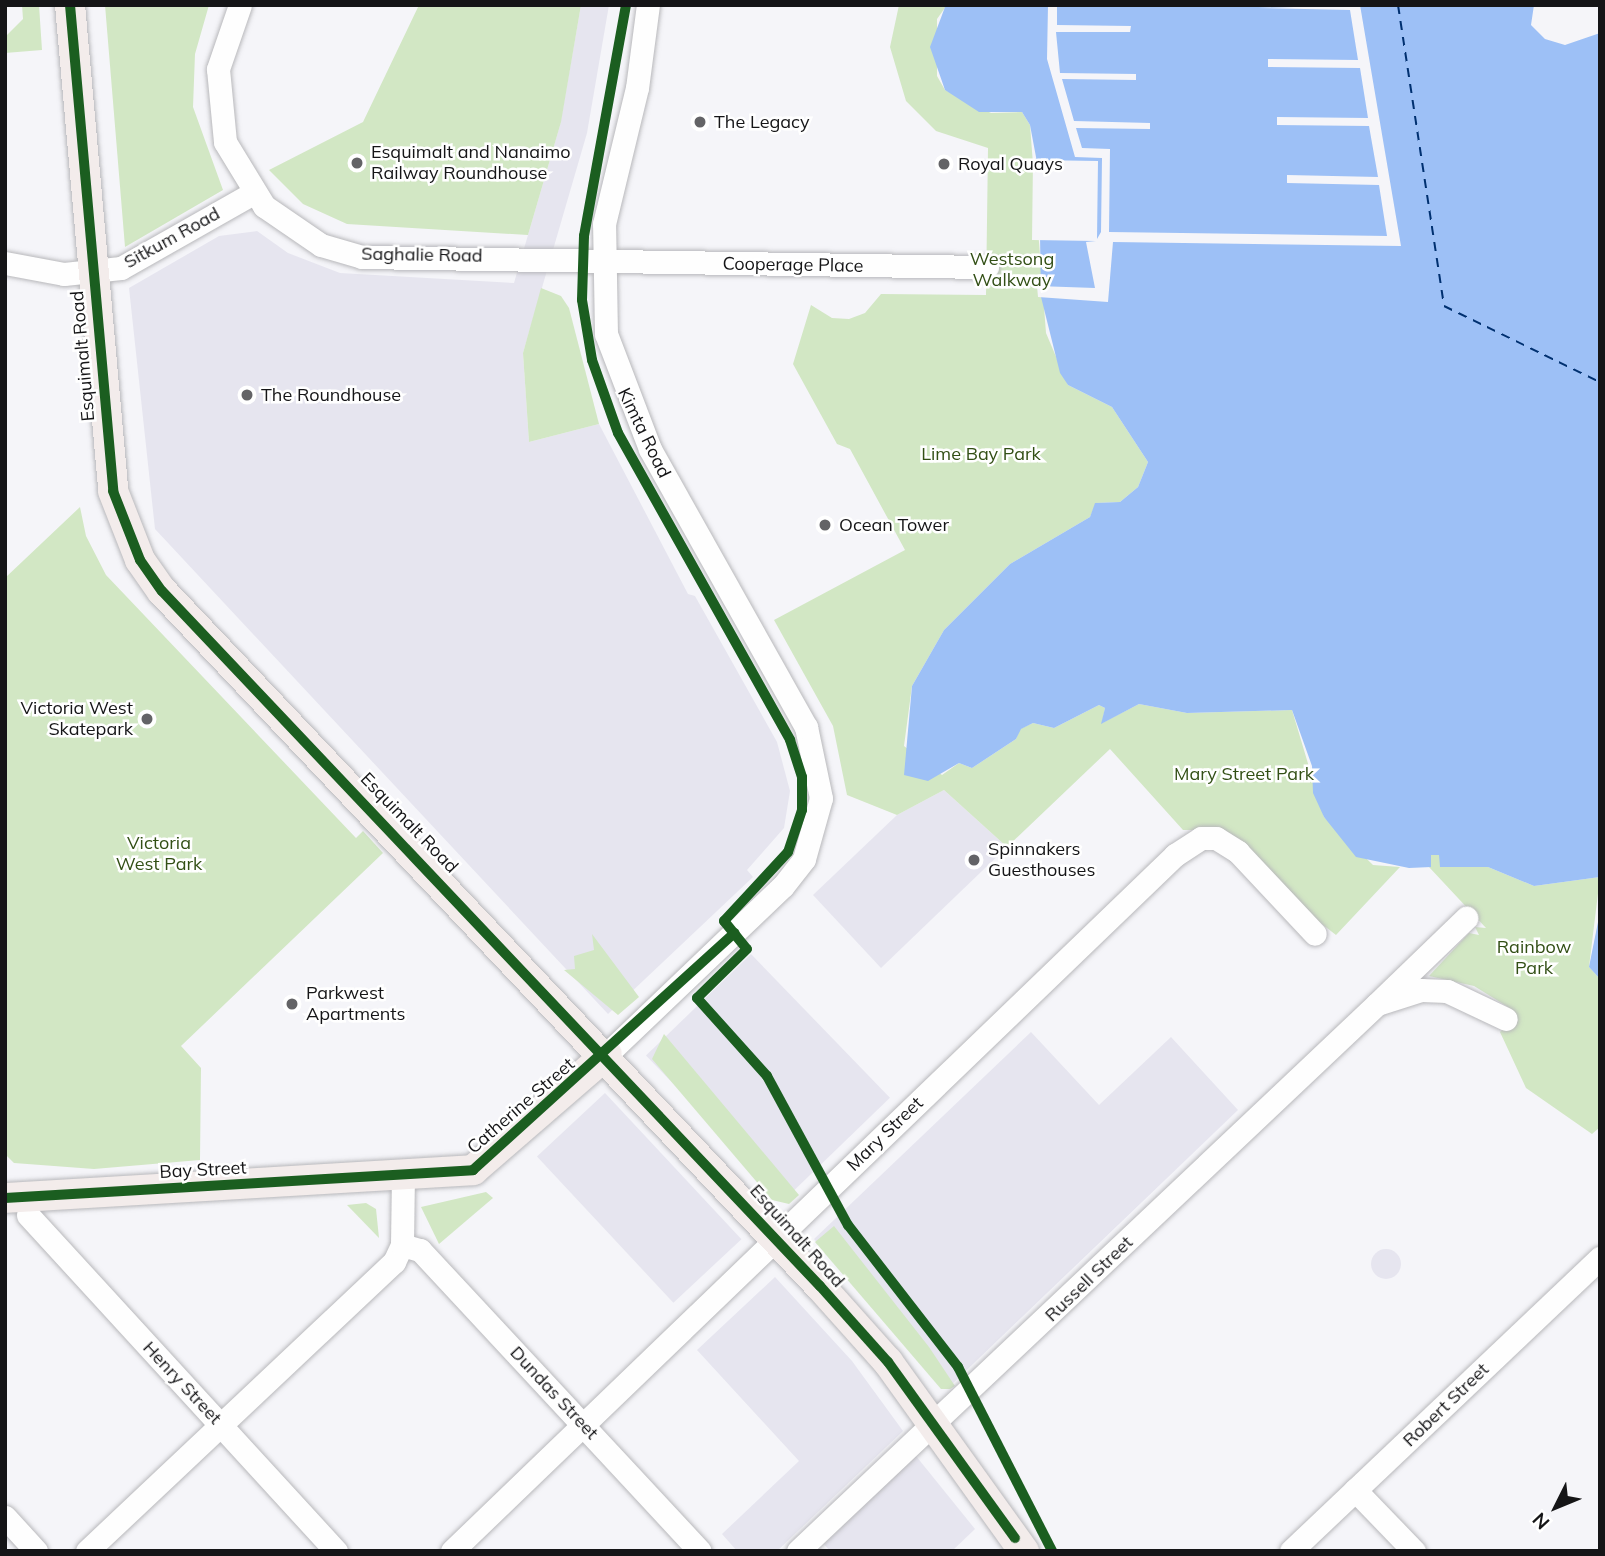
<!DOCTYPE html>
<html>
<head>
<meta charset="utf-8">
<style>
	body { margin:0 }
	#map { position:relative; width:1605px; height:1556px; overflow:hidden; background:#f5f5f9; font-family:Mulish,sans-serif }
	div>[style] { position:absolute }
	.built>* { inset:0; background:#e6e5ef; transform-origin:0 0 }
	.round { border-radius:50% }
	.green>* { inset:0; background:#d2e7c4 }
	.water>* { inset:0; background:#9dc0f6 }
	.pier>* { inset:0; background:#f5f5f9 }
	.ferry>* { height:2px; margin-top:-1px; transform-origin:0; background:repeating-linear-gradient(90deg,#003070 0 9px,transparent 0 16px) }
	.roads { filter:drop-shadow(0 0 2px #b8b8bb) drop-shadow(0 0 2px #b8b8bb) }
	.minor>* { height:23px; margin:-11.5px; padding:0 11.5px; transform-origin:11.5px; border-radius:11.5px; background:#fefefe }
	.major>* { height:30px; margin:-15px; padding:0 15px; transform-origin:15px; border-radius:15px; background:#f3eceb }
	.cycleway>* { height:10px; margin:-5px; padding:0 5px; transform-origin:5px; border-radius:5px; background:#1b5e20 }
	.dots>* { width:19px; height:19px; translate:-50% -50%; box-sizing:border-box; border:4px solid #fff; border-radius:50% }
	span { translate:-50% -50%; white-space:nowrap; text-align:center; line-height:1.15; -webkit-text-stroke:5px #fff; paint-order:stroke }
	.poi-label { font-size:18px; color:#151517 }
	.left { translate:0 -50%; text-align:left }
	.right { translate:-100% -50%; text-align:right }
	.street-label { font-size:18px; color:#151517 }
	.park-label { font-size:18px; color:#324f15 }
	.frame { position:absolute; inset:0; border:7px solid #151517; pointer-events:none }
	.north { position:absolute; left:1521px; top:1472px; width:70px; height:70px; -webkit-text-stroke:5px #fff; paint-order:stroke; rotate:227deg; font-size:19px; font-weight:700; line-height:28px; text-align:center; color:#151517 }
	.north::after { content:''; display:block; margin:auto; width:24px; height:32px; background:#151517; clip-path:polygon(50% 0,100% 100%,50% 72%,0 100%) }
</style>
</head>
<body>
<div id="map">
	<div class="built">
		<div style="clip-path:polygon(581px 5px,609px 5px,587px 133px,523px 353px,529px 442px,599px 424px,688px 594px,695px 596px,777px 742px,790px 791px,784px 828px,747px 870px,753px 877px,608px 1014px,155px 529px,129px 288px,219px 236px,257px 231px,288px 253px,340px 273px,514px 283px,560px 125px)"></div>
		<div style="clip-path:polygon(944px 790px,1007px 847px,881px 968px,813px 895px,897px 815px)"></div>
		<div style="left:751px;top:954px;width:200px;height:146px;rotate:46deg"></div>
		<div style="clip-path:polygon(1031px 1032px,1099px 1105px,1171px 1037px,1238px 1110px,950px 1386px,814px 1239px)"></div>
		<div style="left:605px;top:1093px;width:200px;height:93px;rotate:47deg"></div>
		<div class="round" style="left:1371px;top:1249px;width:30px;height:30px"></div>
		<div style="clip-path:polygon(775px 1277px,852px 1361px,903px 1431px,777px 1551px,737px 1551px,722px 1534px,799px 1461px,697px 1350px)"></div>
		<div style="clip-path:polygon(916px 1456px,975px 1529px,952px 1551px,830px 1551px,824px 1544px)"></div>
	</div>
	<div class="green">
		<div style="clip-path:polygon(22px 5px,39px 5px,42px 50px,5px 53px,5px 37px,23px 19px)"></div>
		<div style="clip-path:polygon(105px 5px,209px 5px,195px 54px,193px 107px,223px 190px,125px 247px)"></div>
		<div style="clip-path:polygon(419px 5px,581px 5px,561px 122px,528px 235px,347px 224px,303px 204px,269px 170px,363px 122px)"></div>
		<div style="clip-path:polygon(899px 5px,947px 5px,937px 19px,937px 76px,945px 90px,991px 113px,1022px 112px,1030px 125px,1046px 333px,1068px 385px,1112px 407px,1148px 462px,1138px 487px,1120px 502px,1096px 503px,1090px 517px,1010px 564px,944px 630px,912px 686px,904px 746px,942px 775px,959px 763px,972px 768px,1016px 739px,1020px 729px,1033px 723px,1054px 728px,1099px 705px,1105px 708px,1102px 723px,1139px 704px,1187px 713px,1292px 710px,1324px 817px,1373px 865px,1400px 867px,1336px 935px,1201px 830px,1183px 830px,1110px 749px,1007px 847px,944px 790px,897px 815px,847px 795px,833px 726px,774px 620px,905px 550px,850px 449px,837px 444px,793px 364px,811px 305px,832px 318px,849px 319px,865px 313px,881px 294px,986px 295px,988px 148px,936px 131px,906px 101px,890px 47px)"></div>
		<div style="clip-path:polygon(541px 288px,561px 296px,569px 308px,599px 424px,529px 442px,523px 353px)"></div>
		<div style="clip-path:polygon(80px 507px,86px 536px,106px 575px,356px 838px,363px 831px,383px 853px,181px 1046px,201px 1068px,200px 1160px,94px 1169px,14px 1163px,5px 1154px,5px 578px)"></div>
		<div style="clip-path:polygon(1431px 855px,1440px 855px,1440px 867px,1488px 867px,1534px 886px,1600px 877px,1589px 967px,1600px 979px,1600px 1127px,1592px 1134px,1526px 1088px,1500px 1032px,1517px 1016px,1508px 1007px,1474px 986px,1429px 976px,1469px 933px,1479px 935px,1475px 927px,1486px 928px,1429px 867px)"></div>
		<div style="clip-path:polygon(592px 934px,639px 997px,618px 1015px,564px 970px,575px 969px,574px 956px,594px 950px)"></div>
		<div style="clip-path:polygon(664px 1034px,799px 1195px,789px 1204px,772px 1200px,652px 1059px)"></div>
		<div style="clip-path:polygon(486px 1192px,493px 1198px,439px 1244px,421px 1207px)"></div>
		<div style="clip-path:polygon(366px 1203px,376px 1209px,379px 1238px,347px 1205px)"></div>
		<div style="clip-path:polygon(834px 1226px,929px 1347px,955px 1386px,950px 1389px,941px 1389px,815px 1242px)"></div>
	</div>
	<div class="water">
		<div style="clip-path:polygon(1534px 5px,1531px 25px,1545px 39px,1565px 45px,1600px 33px,1600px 877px,1534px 886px,1488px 867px,1440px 867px,1439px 855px,1431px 855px,1431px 867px,1409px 868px,1356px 857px,1324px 817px,1313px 793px,1312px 766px,1292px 710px,1187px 713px,1139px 704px,1101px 724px,1105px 708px,1099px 705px,1054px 728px,1033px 723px,1021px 729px,1016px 739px,972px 768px,959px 763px,928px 781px,904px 775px,912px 686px,944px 630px,1010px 564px,1090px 517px,1095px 503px,1120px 502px,1138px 487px,1148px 462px,1112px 407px,1068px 385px,1060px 373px,1041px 297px,1039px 173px,1030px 125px,1022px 112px,979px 112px,945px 90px,930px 47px,945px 7px)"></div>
		<div style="clip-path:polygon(1600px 912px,1600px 979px,1589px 967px)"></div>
	</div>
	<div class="pier">
		<div style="clip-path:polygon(1048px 5px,1057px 5px,1057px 25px,1131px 26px,1130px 32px,1056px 32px,1060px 73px,1136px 74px,1136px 80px,1062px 79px,1074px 121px,1150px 123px,1150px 129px,1076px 128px,1082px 148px,1110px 149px,1109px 232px,1387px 236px,1379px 185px,1287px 183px,1287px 175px,1378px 177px,1369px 126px,1277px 125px,1277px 117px,1368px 118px,1360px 68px,1268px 67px,1268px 59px,1358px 60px,1350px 10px,1258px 8px,1360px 5px,1401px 246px,1113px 242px,1108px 302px,1038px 297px,1037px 286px,1095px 288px,1086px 242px,1096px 241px,1032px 240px,1033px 160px,1098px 161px,1097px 239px,1101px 232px,1102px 158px,1075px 157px,1047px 59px)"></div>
	</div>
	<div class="ferry">
		<div style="left:1398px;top:5px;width:304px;rotate:81.3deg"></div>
		<div style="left:1444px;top:306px;width:174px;rotate:26deg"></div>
	</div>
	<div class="roads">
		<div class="minor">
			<div style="left:240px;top:5px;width:68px;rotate:109deg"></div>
			<div style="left:218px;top:69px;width:73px;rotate:84.5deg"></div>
			<div style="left:225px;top:142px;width:75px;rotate:58.6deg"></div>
			<div style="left:264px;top:206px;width:69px;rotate:34.4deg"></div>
			<div style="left:321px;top:245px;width:43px;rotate:16.3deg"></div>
			<div style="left:362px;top:257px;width:625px;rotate:0.92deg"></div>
			<div style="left:5px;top:263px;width:60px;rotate:10.6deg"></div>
			<div style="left:64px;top:274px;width:57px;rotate:-6deg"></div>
			<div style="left:121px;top:268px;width:152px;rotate:-29.6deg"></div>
			<div style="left:1380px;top:1001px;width:120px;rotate:-44deg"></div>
			<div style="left:607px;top:1054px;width:243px;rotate:-43.7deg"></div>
			<div style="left:783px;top:886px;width:34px;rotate:-52deg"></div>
			<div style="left:804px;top:859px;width:63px;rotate:-74.4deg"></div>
			<div style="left:821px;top:798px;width:73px;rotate:-101.9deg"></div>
			<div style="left:806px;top:727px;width:319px;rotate:-119.3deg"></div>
			<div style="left:650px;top:449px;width:123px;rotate:-110.9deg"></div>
			<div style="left:606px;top:334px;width:110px;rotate:-91deg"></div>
			<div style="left:604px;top:224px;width:140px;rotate:-76.4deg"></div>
			<div style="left:637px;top:88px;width:84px;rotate:-82.5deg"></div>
			<div style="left:28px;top:1215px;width:456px;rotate:47.5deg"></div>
			<div style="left:402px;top:1245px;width:19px;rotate:16deg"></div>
			<div style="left:420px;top:1250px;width:411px;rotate:47.1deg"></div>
			<div style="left:1355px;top:1490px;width:85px;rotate:46deg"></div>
			<div style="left:5px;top:1517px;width:46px;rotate:47.6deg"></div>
			<div style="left:87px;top:1551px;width:422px;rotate:-43.3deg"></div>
			<div style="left:394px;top:1262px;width:19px;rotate:-65deg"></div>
			<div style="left:402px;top:1245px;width:69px;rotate:-89.2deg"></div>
			<div style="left:452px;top:1551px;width:1004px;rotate:-43.91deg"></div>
			<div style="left:1175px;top:855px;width:31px;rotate:-33deg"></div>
			<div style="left:1201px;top:838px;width:15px"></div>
			<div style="left:1216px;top:838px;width:26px;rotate:32deg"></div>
			<div style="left:1238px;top:852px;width:112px;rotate:46.8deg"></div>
			<div style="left:798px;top:1551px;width:797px;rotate:-43.37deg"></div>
			<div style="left:1377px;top:1004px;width:46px;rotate:-17.7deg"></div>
			<div style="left:1421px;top:990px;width:26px;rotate:2deg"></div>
			<div style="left:1447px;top:991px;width:65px;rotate:25.4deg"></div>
			<div style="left:1291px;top:1551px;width:426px;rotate:-43.5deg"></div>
		</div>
		<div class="major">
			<div style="left:70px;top:5px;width:488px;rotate:84.9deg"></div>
			<div style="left:113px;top:491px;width:74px;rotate:68.6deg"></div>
			<div style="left:140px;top:560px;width:38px;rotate:55deg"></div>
			<div style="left:162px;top:591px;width:957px;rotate:46.57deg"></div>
			<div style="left:820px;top:1286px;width:102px;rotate:48.2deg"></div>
			<div style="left:888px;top:1362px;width:233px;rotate:54.3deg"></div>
			<div style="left:5px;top:1198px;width:469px;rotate:-3.4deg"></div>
			<div style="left:473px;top:1170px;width:177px;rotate:-40.9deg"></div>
		</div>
	</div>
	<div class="cycleway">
		<div style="left:70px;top:5px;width:488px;rotate:84.9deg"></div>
		<div style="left:113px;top:491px;width:74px;rotate:68.6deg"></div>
		<div style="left:140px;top:560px;width:38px;rotate:55deg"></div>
		<div style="left:162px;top:591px;width:957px;rotate:46.57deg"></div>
		<div style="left:820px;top:1286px;width:102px;rotate:48.2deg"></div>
		<div style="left:888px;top:1362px;width:217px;rotate:54.2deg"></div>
		<div style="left:626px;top:5px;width:235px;rotate:100.3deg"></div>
		<div style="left:584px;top:236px;width:64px;rotate:91.8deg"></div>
		<div style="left:582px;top:300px;width:61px;rotate:80.5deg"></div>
		<div style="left:592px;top:360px;width:77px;rotate:70.4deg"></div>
		<div style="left:618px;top:433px;width:352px;rotate:60.7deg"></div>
		<div style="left:790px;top:740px;width:39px;rotate:72deg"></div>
		<div style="left:802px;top:777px;width:33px;rotate:90deg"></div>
		<div style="left:802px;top:810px;width:44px;rotate:108.4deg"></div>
		<div style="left:788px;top:852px;width:94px;rotate:132.8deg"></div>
		<div style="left:724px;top:921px;width:36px;rotate:51deg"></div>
		<div style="left:747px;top:949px;width:70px;rotate:135.6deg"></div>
		<div style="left:697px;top:998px;width:105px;rotate:48.1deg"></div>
		<div style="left:767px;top:1076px;width:170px;rotate:61.5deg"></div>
		<div style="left:848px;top:1225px;width:180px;rotate:52.2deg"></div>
		<div style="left:958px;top:1367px;width:207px;rotate:62.9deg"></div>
		<div style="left:5px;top:1198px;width:469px;rotate:-3.4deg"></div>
		<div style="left:473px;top:1170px;width:353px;rotate:-42.2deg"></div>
	</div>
	<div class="dots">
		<div style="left:700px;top:122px;background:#636366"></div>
		<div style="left:357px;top:163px;background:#636366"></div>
		<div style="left:944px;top:164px;background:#636366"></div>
		<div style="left:247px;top:395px;background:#636366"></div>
		<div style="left:825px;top:525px;background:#636366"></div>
		<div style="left:147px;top:719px;background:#636366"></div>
		<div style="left:974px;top:860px;background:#636366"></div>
		<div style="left:292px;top:1004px;background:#636366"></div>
	</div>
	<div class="poi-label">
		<span class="left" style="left:714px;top:122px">The Legacy</span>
		<span class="left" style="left:371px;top:163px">Esquimalt and Nanaimo<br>Railway Roundhouse</span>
		<span class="left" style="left:958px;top:164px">Royal Quays</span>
		<span class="left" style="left:261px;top:395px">The Roundhouse</span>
		<span class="left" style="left:839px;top:525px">Ocean Tower</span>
		<span class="right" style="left:133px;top:719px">Victoria West<br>Skatepark</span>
		<span class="left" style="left:988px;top:860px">Spinnakers<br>Guesthouses</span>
		<span class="left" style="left:306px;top:1004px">Parkwest<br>Apartments</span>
	</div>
	<div class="street-label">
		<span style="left:172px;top:238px;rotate:-29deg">Sitkum Road</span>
		<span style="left:422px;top:255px;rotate:1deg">Saghalie Road</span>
		<span style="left:793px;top:265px;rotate:1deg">Cooperage Place</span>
		<span style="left:83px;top:356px;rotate:-95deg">Esquimalt Road</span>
		<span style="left:644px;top:433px;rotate:64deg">Kimta Road</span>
		<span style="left:409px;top:823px;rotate:46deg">Esquimalt Road</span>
		<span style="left:521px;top:1106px;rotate:-41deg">Catherine Street</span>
		<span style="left:885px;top:1134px;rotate:-44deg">Mary Street</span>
		<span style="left:203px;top:1170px;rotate:-3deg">Bay Street</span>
		<span style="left:797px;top:1236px;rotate:48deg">Esquimalt Road</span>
		<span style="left:1089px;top:1279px;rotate:-44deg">Russell Street</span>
		<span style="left:182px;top:1383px;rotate:47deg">Henry Street</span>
		<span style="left:554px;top:1393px;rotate:47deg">Dundas Street</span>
		<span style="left:1446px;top:1405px;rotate:-44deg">Robert Street</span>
	</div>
	<div class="park-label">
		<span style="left:1012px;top:270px">Westsong<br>Walkway</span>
		<span style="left:981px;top:454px">Lime Bay Park</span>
		<span style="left:1244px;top:774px">Mary Street Park</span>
		<span style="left:159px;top:854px">Victoria<br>West Park</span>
		<span style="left:1534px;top:958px">Rainbow<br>Park</span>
	</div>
	<div class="frame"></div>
	<div class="north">N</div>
</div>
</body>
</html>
